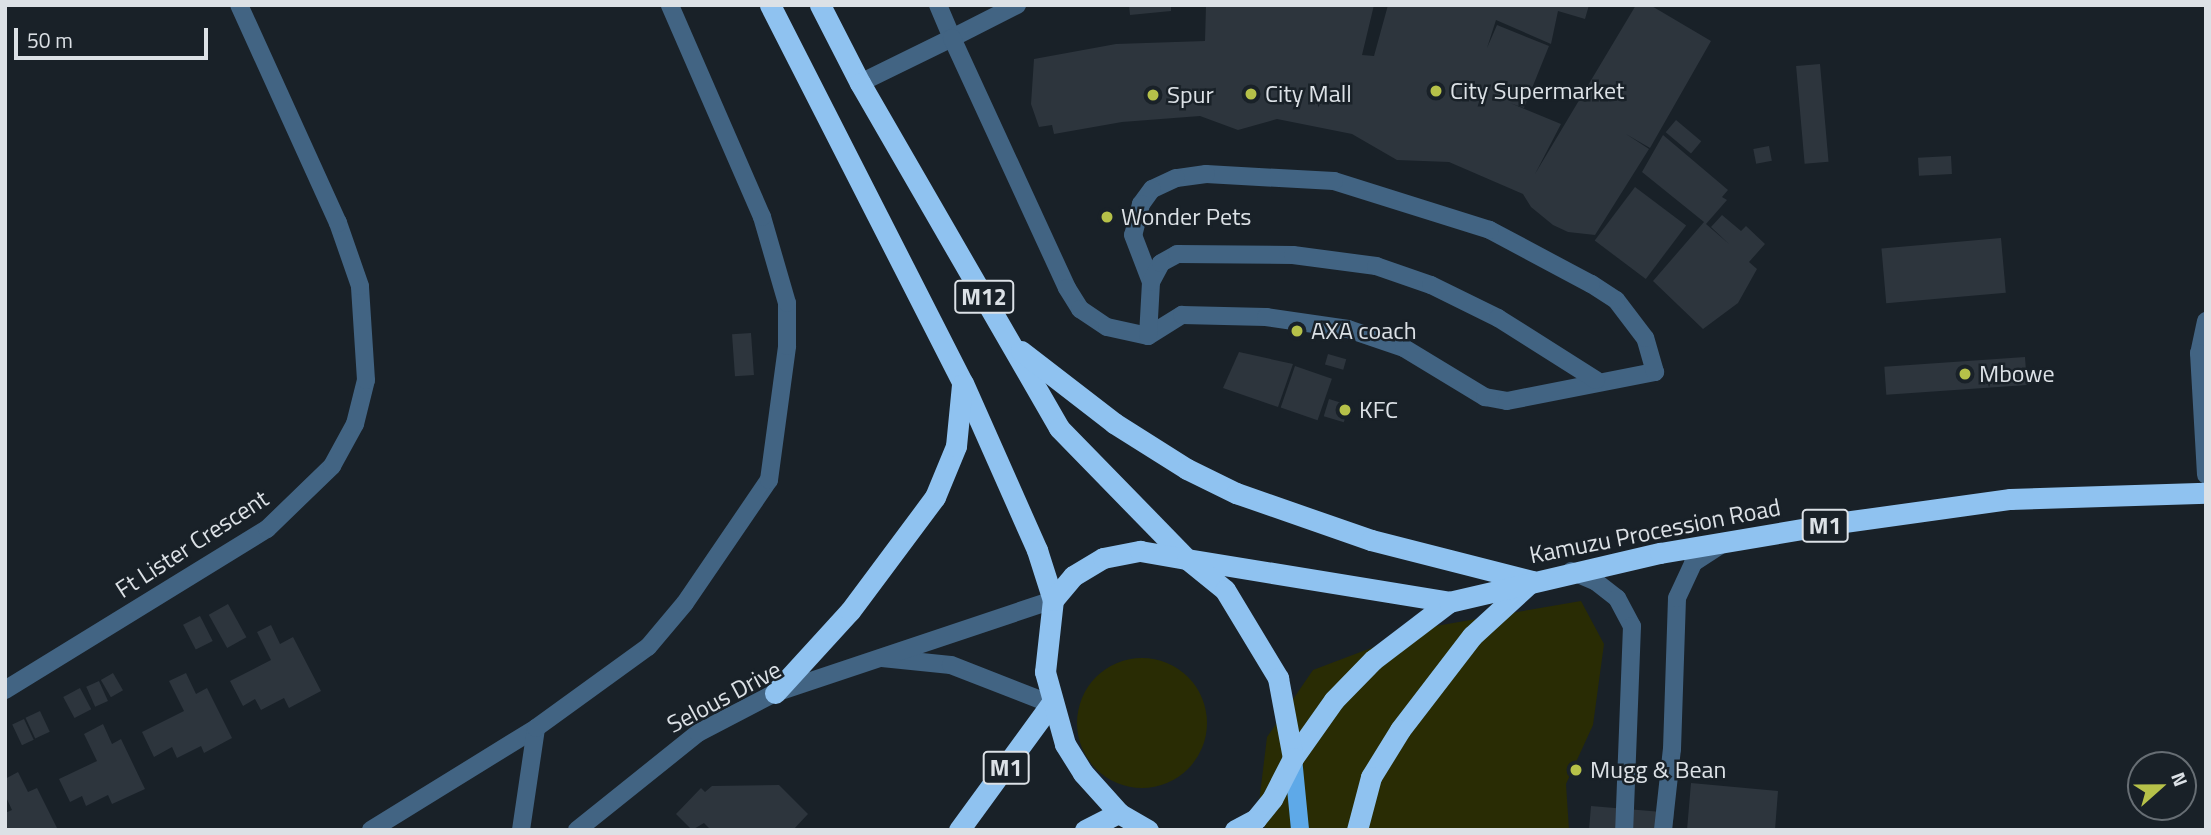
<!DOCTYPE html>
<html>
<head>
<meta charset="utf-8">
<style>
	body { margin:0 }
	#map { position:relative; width:2211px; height:835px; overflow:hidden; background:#192128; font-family:"Titillium Web",sans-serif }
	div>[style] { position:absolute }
	.green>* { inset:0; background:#292c04 }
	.round { border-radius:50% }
	.building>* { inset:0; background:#2d353d; transform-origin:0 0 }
	.minor>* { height:18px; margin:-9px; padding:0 9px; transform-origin:9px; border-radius:9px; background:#426483 }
	.major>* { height:18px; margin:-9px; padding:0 9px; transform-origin:9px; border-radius:9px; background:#5ea9e8 }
	.highway>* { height:21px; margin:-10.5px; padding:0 10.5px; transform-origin:10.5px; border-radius:10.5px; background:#8fc2f0 }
	.dots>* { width:19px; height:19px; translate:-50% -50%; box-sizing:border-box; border:4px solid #192128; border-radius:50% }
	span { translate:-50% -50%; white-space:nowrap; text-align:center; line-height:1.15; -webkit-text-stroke:5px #192128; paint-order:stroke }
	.shield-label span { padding:2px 5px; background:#192128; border:2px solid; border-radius:5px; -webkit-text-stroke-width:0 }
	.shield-label { font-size:23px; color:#dce1e6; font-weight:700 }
	.poi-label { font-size:24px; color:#dce1e6 }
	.left { translate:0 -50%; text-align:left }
	.street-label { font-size:24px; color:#dce1e6 }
	.frame { position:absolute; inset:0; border:7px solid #dce1e6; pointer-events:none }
	.north { position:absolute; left:2127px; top:751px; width:70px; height:70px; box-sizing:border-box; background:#192128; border:2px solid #676e74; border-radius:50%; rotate:69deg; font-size:19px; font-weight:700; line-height:28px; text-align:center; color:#dce1e6 }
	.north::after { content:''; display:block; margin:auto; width:24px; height:32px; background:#b6c149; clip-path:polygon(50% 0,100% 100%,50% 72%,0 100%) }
	.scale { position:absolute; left:14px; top:28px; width:194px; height:32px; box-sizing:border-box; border:4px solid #dce1e6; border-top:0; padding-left:9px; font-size:21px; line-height:24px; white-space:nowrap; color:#dce1e6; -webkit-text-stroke:5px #192128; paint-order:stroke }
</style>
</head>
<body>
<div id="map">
	<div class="green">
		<div style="clip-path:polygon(1581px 601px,1604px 644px,1593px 725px,1566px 784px,1569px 830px,1266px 830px,1258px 811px,1267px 737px,1313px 670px,1424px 628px)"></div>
		<div class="round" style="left:1077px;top:658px;width:130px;height:130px"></div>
	</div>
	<div class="building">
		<div style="clip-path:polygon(1129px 5px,1171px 5px,1171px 11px,1130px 15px)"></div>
		<div style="clip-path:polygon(1206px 5px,1374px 5px,1362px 55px,1374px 56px,1388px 5px,1589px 5px,1585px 19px,1558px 11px,1551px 44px,1496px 20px,1487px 48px,1497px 25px,1549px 46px,1524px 108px,1510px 103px,1561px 124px,1535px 174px,1636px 5px,1650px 5px,1711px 41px,1650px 148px,1626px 134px,1649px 149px,1595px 235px,1568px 232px,1553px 225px,1531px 207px,1523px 194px,1449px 162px,1397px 160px,1352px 134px,1277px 119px,1238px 130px,1200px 116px,1122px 122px,1054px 134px,1052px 125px,1039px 127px,1031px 104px,1034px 59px,1116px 44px,1205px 41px)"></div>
		<div style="left:1820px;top:64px;width:98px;height:24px;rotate:85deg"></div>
		<div style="left:1676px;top:120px;width:33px;height:16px;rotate:40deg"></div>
		<div style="clip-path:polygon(1663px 135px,1728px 190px,1722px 197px,1727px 200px,1706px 224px,1729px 244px,1711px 227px,1722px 215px,1741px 231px,1746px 226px,1765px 244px,1749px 262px,1757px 269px,1738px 303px,1703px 329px,1653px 281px,1704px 222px,1642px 172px)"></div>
		<div style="left:1769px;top:146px;width:15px;height:16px;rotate:79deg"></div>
		<div style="left:1951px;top:156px;width:18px;height:33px;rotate:87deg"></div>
		<div style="left:1635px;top:187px;width:64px;height:67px;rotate:37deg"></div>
		<div style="left:2001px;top:238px;width:55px;height:120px;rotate:85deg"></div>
		<div style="left:751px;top:333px;width:42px;height:19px;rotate:86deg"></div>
		<div style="clip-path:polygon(1239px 352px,1293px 364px,1278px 407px,1223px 388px)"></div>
		<div style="left:1328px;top:354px;width:19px;height:11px;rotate:16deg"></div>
		<div style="left:2025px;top:357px;width:28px;height:141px;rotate:86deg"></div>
		<div style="left:1295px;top:366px;width:39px;height:44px;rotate:19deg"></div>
		<div style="left:1329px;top:399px;width:21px;height:18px;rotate:17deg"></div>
		<div style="left:228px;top:604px;width:38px;height:22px;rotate:61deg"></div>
		<div style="left:200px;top:616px;width:28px;height:19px;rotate:63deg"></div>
		<div style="clip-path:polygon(271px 625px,280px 644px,293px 637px,321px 691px,289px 708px,284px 698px,261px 710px,255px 699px,243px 706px,230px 681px,271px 660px,257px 632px)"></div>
		<div style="left:113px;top:673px;width:20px;height:14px;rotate:60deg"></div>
		<div style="clip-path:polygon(186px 673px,196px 694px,207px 688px,232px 738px,204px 753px,201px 746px,177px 758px,172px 747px,154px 757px,142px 732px,184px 711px,169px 681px)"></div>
		<div style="left:99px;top:681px;width:22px;height:14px;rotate:66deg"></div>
		<div style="left:80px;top:688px;width:24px;height:19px;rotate:62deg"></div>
		<div style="left:40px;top:711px;width:23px;height:16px;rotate:65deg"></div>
		<div style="left:24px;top:719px;width:23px;height:13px;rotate:65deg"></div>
		<div style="clip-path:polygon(103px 724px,112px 744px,121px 739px,145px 789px,112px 804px,108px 795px,86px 806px,82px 796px,70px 802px,59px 779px,97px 761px,84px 734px)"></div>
		<div style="clip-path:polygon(18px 772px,28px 792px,37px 788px,58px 830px,5px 830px,5px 813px,12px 810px,5px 795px,5px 779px)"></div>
		<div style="clip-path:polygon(1691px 783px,1778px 791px,1775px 830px,1687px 830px)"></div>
		<div style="clip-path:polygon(779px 785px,808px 814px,793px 830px,711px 830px,704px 823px,692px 830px,676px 814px,701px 788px,705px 792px,712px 786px)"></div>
		<div style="clip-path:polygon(1591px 806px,1674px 813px,1672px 830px,1589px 830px)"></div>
	</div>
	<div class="minor">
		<div style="left:938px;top:5px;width:36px;rotate:67deg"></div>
		<div style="left:952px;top:38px;width:73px;rotate:-26.9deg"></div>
		<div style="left:860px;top:83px;width:102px;rotate:-26.1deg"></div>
		<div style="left:952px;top:38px;width:275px;rotate:65.3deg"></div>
		<div style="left:1067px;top:288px;width:25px;rotate:58deg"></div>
		<div style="left:1080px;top:309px;width:32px;rotate:34deg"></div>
		<div style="left:1107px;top:327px;width:42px;rotate:12.4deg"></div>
		<div style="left:1148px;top:336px;width:40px;rotate:-32deg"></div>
		<div style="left:1182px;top:315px;width:84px;rotate:1.4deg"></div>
		<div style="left:1266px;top:317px;width:83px;rotate:8.3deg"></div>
		<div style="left:1348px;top:329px;width:59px;rotate:18.7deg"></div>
		<div style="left:1404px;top:348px;width:95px;rotate:31.2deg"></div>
		<div style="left:1485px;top:397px;width:22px;rotate:10deg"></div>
		<div style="left:1507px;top:401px;width:151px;rotate:-11.1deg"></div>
		<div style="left:1655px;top:372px;width:35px;rotate:-106deg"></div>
		<div style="left:1645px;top:338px;width:48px;rotate:-127.3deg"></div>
		<div style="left:1616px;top:300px;width:30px;rotate:-147deg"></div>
		<div style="left:1591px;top:284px;width:115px;rotate:-151.9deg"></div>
		<div style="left:1490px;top:230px;width:164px;rotate:-162.6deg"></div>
		<div style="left:1334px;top:181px;width:128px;rotate:-176.9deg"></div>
		<div style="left:1206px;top:174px;width:30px;rotate:172deg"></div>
		<div style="left:1176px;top:178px;width:26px;rotate:155deg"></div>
		<div style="left:1152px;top:189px;width:19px;rotate:126deg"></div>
		<div style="left:1141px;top:204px;width:32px;rotate:104deg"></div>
		<div style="left:1133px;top:235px;width:50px;rotate:69deg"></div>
		<div style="left:2206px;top:321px;width:33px;rotate:102deg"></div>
		<div style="left:2199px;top:353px;width:122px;rotate:86.7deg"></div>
		<div style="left:1148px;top:336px;width:54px;rotate:-86.8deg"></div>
		<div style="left:1151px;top:282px;width:21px;rotate:-62deg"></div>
		<div style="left:1161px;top:263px;width:18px;rotate:-29deg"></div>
		<div style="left:1177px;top:254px;width:116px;rotate:0.5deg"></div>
		<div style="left:1293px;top:255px;width:84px;rotate:7.5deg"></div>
		<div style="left:1376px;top:266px;width:58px;rotate:19.1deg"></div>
		<div style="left:1431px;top:285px;width:75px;rotate:26.2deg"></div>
		<div style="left:1498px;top:318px;width:116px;rotate:32.3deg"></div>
		<div style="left:1571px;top:571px;width:26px;rotate:23deg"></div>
		<div style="left:1595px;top:581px;width:28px;rotate:38deg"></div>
		<div style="left:1617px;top:598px;width:32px;rotate:62deg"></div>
		<div style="left:1632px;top:626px;width:204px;rotate:92.2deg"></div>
		<div style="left:882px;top:658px;width:69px;rotate:5.8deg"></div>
		<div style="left:951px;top:665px;width:107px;rotate:21.3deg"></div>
		<div style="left:5px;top:690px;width:308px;rotate:-31.6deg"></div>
		<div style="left:267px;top:529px;width:91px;rotate:-44.1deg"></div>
		<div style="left:332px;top:466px;width:48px;rotate:-61.3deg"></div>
		<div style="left:355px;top:424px;width:45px;rotate:-76deg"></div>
		<div style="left:366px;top:380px;width:94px;rotate:-93.7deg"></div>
		<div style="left:360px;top:286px;width:67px;rotate:-109.2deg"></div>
		<div style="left:338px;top:223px;width:239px;rotate:-114.4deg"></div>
		<div style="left:371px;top:830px;width:194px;rotate:-31.7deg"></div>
		<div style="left:521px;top:830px;width:103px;rotate:-81.6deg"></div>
		<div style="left:536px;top:728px;width:138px;rotate:-35.9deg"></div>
		<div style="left:648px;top:647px;width:57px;rotate:-49.9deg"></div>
		<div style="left:685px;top:603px;width:149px;rotate:-55.7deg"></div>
		<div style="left:769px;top:480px;width:135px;rotate:-82.3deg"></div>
		<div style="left:787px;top:346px;width:43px;rotate:-90deg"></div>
		<div style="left:787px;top:303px;width:90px;rotate:-106.2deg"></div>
		<div style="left:762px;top:217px;width:231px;rotate:-113.5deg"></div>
		<div style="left:577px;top:830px;width:155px;rotate:-38.7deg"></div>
		<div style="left:698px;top:733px;width:87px;rotate:-27.5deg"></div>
		<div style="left:775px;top:693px;width:293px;rotate:-18.5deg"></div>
		<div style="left:1663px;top:830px;width:81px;rotate:-83.7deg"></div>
		<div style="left:1672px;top:749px;width:151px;rotate:-88.1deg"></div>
		<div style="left:1677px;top:598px;width:38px;rotate:-65deg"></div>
		<div style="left:1693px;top:563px;width:33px;rotate:-33deg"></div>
	</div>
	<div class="major">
		<div style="left:1293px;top:758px;width:72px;rotate:84.4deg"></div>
	</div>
	<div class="highway">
		<div style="left:770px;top:5px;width:424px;rotate:63deg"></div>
		<div style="left:963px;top:383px;width:183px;rotate:66.1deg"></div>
		<div style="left:1037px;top:550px;width:52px;rotate:72.3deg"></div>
		<div style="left:820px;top:5px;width:88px;rotate:62.9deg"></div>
		<div style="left:860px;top:83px;width:398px;rotate:60deg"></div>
		<div style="left:1059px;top:428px;width:183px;rotate:45.7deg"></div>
		<div style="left:1187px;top:559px;width:266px;rotate:9.3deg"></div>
		<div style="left:1021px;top:351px;width:118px;rotate:37.7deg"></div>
		<div style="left:1114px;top:423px;width:86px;rotate:32.2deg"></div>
		<div style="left:1187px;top:469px;width:55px;rotate:26.1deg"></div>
		<div style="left:1236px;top:493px;width:143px;rotate:19.2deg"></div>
		<div style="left:1371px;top:540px;width:166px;rotate:14.3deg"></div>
		<div style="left:1532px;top:581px;width:81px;rotate:137.5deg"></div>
		<div style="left:1472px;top:636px;width:118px;rotate:127.5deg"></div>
		<div style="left:1400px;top:730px;width:55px;rotate:121.7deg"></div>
		<div style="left:1371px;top:777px;width:55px;rotate:104.8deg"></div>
		<div style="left:775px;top:693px;width:111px;rotate:-47.6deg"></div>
		<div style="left:850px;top:611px;width:142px;rotate:-53.3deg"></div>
		<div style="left:935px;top:497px;width:55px;rotate:-67.6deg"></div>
		<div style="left:956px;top:446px;width:61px;rotate:-84.4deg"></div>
		<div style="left:1293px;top:758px;width:71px;rotate:-54.7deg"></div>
		<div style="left:1334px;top:700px;width:56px;rotate:-45.7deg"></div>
		<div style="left:1373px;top:660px;width:96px;rotate:-37.3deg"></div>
		<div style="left:1449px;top:602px;width:217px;rotate:-13.1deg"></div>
		<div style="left:1660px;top:553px;width:187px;rotate:-9.6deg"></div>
		<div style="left:1844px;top:522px;width:168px;rotate:-7.9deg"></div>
		<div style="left:2010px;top:499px;width:196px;rotate:-1.8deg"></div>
		<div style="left:959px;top:830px;width:156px;rotate:-53.9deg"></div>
		<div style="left:1085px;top:830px;width:38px;rotate:-27deg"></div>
		<div style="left:1148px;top:830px;width:34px;rotate:-150deg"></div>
		<div style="left:1119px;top:813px;width:54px;rotate:-132deg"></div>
		<div style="left:1083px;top:773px;width:34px;rotate:-122deg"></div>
		<div style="left:1065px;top:744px;width:75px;rotate:-105.5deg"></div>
		<div style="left:1045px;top:672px;width:72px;rotate:-83.7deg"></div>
		<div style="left:1053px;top:600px;width:31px;rotate:-50deg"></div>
		<div style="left:1073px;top:576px;width:35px;rotate:-31deg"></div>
		<div style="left:1103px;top:558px;width:38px;rotate:-11deg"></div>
		<div style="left:1140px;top:551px;width:48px;rotate:9.7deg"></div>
		<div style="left:1187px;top:559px;width:49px;rotate:39.2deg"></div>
		<div style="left:1225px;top:590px;width:103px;rotate:58.9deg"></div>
		<div style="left:1278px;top:678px;width:81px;rotate:79.4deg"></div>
		<div style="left:1293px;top:758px;width:46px;rotate:117.1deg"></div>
		<div style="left:1272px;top:799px;width:26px;rotate:129deg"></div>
		<div style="left:1256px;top:819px;width:24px;rotate:152deg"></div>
	</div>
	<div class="dots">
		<div style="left:1436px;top:91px;background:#b6c149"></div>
		<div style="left:1251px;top:94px;background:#b6c149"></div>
		<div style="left:1153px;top:95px;background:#b6c149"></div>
		<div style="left:1107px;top:217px;background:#b6c149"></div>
		<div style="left:1297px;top:331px;background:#b6c149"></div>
		<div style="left:1965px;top:374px;background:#b6c149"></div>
		<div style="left:1345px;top:410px;background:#b6c149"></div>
		<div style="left:1576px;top:770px;background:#b6c149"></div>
	</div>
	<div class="shield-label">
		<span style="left:984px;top:297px">M12</span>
		<span style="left:1825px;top:526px">M1</span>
		<span style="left:1006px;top:768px">M1</span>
	</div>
	<div class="poi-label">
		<span class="left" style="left:1450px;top:91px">City Supermarket</span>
		<span class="left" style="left:1265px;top:94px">City Mall</span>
		<span class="left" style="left:1167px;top:95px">Spur</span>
		<span class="left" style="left:1121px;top:217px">Wonder Pets</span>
		<span class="left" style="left:1311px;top:331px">AXA coach</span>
		<span class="left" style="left:1979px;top:374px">Mbowe</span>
		<span class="left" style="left:1359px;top:410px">KFC</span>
		<span class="left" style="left:1590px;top:770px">Mugg &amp; Bean</span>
	</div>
	<div class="street-label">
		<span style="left:1655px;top:531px;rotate:-11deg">Kamuzu Procession Road</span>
		<span style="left:192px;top:544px;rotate:-33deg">Ft Lister Crescent</span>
		<span style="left:724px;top:697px;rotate:-28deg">Selous Drive</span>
	</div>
	<div class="frame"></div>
	<div class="north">N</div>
	<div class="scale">50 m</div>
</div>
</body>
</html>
